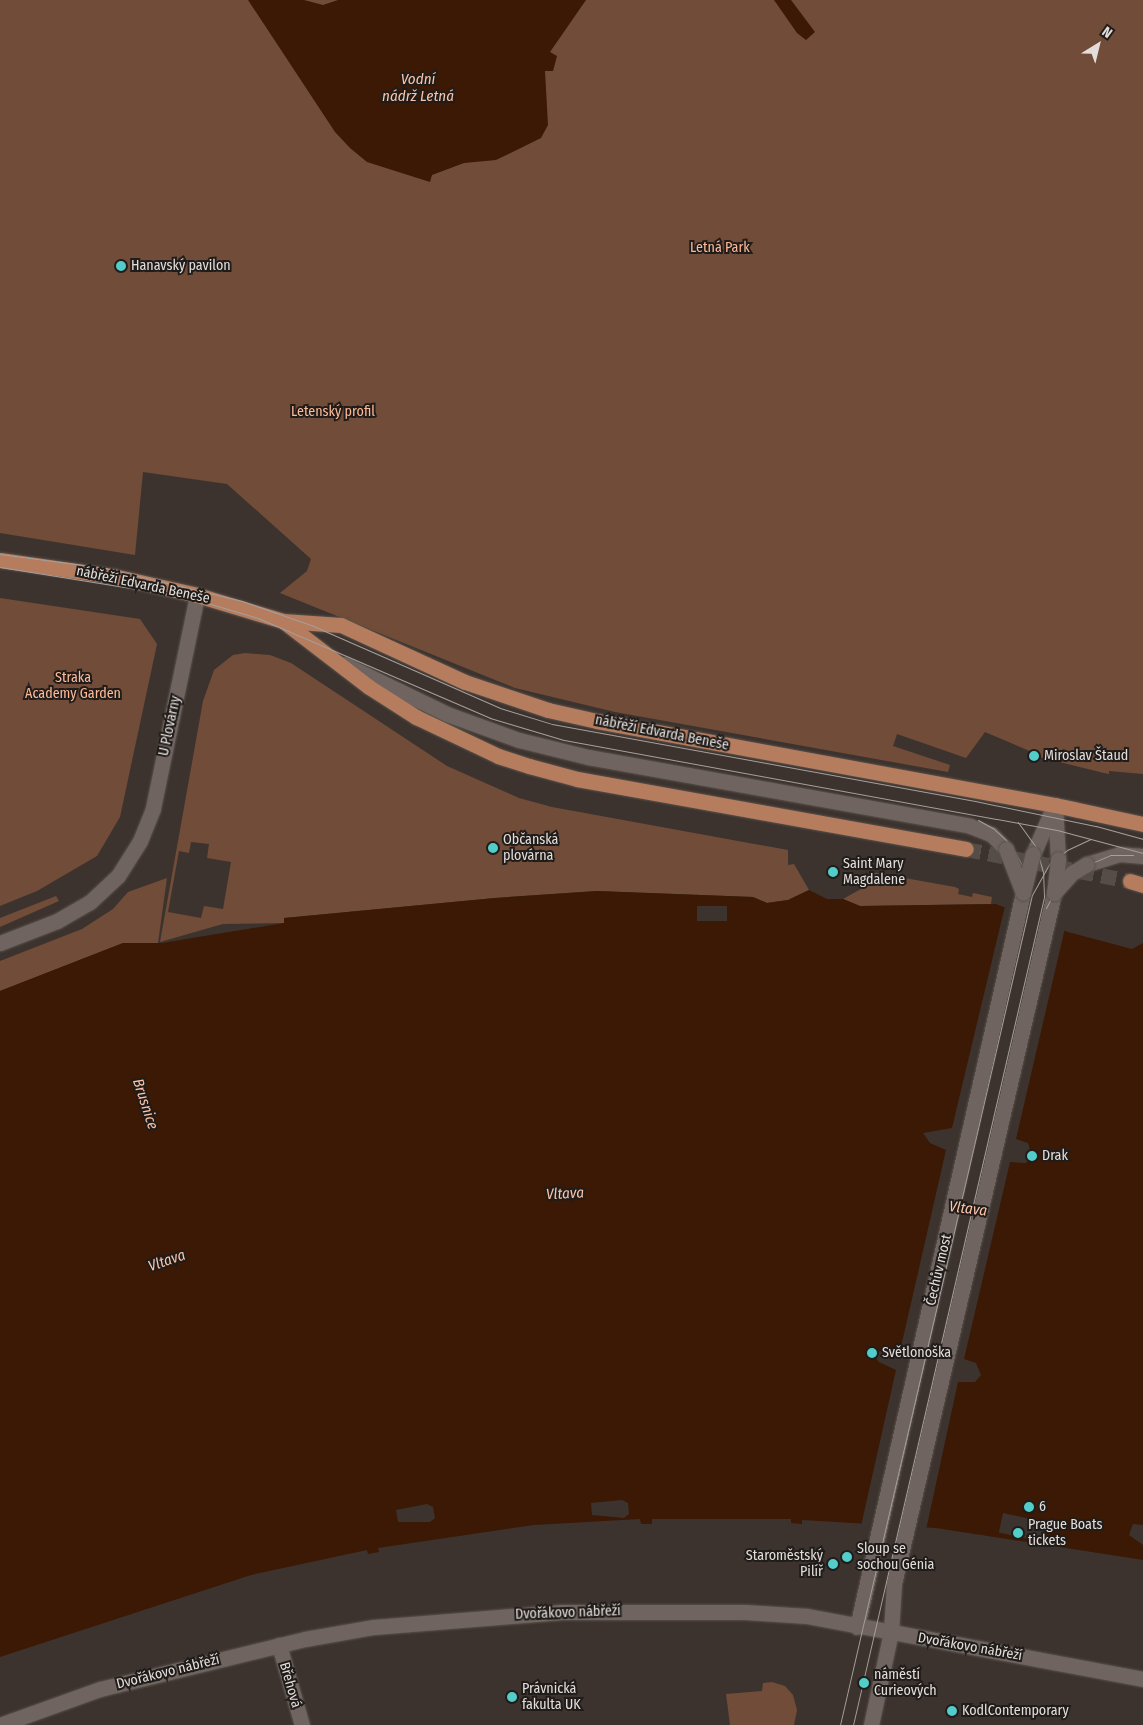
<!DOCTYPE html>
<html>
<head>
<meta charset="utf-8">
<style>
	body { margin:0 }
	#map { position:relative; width:1143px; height:1725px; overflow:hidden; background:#3d332e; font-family:"Fira Sans Condensed",sans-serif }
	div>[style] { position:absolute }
	.green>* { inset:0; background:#714c38 }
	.water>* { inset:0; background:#3b1905 }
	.pier>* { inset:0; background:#3d332e; transform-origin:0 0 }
	.major-tunnel>* { height:15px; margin-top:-7.5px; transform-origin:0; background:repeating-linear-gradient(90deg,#564d48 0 15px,transparent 0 23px) }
	.roads { filter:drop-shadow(0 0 1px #59524d) drop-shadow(0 0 1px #59524d) }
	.minor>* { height:15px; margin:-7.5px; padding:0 7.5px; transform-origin:7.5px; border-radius:7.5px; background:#6f645f }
	.major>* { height:15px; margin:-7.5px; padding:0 7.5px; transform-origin:7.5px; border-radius:7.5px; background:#b57c5e }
	.tram>* { height:1px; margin:-0.5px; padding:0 0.5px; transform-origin:0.5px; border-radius:0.5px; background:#a69f9b }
	.bridges { filter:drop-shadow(0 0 1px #59524d) drop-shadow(0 0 1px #59524d) }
	.minor-bridge>* { height:15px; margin:-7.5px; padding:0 7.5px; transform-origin:7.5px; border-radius:7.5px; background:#6f645f }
	.dots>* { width:14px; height:14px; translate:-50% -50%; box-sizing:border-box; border:2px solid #201c1a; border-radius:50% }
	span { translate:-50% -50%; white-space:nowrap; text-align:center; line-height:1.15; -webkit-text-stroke:4px #201c1a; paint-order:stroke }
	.park-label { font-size:14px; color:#ffba97 }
	.poi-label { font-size:14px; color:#e4dedb }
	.left { translate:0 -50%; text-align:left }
	.right { translate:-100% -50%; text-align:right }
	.street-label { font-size:14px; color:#e4dedb }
	.water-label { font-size:15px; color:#fcc5a9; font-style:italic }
	.north { position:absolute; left:1073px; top:20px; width:50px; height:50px; -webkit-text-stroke:4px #201c1a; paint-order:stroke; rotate:36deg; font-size:14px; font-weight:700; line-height:20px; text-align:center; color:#e4dedb }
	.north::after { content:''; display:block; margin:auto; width:18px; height:22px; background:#e4dedb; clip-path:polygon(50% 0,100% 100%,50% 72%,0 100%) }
</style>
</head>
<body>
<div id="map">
	<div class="green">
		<div style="clip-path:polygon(0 0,1143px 0,1143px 774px,1109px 771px,1109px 774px,1104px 773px,1031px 755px,1032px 752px,985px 732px,966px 758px,897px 734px,893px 746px,950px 765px,948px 772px,615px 712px,515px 688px,280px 593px,307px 571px,311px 559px,227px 484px,143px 472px,135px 555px,0 533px)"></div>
		<div style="clip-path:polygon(0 598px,140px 619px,157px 644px,120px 817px,97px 856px,37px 891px,0 906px)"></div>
		<div style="clip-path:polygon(evenodd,245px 653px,270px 655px,291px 663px,447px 766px,519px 798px,552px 807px,788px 850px,788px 865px,794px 864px,809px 890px,788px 900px,767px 903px,753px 897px,597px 891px,495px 898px,284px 918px,285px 923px,223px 924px,160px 942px,203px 701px,214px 670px,233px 655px,245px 653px,191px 842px,209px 844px,207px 858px,231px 862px,223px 909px,204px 906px,201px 918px,168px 912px,179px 851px,189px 853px,191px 842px)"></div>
		<div style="clip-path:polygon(871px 872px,955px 887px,959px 889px,958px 894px,972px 897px,973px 893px,992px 897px,991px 904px,860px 906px,843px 899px,861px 889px)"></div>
		<div style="clip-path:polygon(167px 878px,158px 943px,123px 943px,0 991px,0 961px,82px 929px,113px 909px,128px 892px)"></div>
		<div style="clip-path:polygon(56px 896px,59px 901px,0 927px,0 918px)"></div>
		<div style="clip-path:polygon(772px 1682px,785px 1686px,793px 1695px,797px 1710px,794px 1725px,730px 1725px,726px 1694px,762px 1691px,763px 1683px)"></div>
	</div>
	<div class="water">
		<div style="clip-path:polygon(248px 0,304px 0,323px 5px,338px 0,586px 0,550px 52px,557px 56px,553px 71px,545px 71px,548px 125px,541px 138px,496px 160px,464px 163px,432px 175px,430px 182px,367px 162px,350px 148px,335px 132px)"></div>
		<div style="clip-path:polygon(774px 0,791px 0,815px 32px,806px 40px,797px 33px)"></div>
		<div style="clip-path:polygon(809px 890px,827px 899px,843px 899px,860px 906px,996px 904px,1068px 932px,1132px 949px,1143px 943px,1143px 1560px,936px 1528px,802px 1520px,802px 1524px,791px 1523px,791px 1519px,652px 1519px,652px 1524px,641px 1524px,640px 1519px,534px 1525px,378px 1548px,379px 1552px,368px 1554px,367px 1550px,251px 1575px,0 1657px,0 991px,123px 943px,162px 943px,284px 923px,284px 918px,495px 898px,597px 891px,753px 897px,767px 903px,788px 900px)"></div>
	</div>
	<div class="pier">
		<div style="clip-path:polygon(997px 901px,1065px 928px,1016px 1139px,1028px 1143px,1032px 1156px,1026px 1163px,1010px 1162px,964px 1359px,976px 1363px,981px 1375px,975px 1382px,958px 1382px,926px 1530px,861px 1526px,896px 1370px,879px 1362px,872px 1353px,901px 1347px,946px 1150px,930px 1143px,923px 1133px,952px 1128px,1005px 906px)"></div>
		<div style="left:697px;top:906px;width:30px;height:15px"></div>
		<div style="clip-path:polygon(622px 1500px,628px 1503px,629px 1514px,624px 1518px,592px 1515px,591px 1503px)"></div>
		<div style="clip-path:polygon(427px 1504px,433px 1507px,435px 1518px,430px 1522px,398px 1522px,396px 1510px)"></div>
		<div style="left:1003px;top:1513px;width:44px;height:20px;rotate:12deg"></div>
		<div style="clip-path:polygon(1133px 1524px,1143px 1525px,1143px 1545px,1129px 1535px)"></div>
	</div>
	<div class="major-tunnel">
		<div style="left:966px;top:849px;width:167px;rotate:11deg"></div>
	</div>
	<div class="roads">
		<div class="minor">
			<div style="left:344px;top:664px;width:114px;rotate:25.9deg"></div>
			<div style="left:447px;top:714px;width:77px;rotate:19.9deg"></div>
			<div style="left:519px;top:740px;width:71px;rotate:13.8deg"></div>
			<div style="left:588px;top:757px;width:388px;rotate:10.2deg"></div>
			<div style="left:970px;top:826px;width:22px;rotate:21deg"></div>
			<div style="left:991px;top:834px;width:21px;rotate:45deg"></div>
			<div style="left:1055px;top:805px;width:54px;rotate:86.8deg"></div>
			<div style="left:1033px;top:854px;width:50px;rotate:-66.5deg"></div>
			<div style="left:1087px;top:864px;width:34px;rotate:-17deg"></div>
			<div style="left:1119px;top:854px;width:24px;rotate:5deg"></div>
			<div style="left:0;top:943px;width:61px;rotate:-21.1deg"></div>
			<div style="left:57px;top:921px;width:38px;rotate:-30deg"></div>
			<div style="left:90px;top:902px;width:38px;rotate:-43deg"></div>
			<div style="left:118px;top:876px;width:41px;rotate:-57.8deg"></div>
			<div style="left:140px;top:841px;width:35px;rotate:-68deg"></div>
			<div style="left:153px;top:808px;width:217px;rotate:-78.3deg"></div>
			<div style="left:857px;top:1627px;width:753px;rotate:-77.26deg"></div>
			<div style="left:279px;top:1645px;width:83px;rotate:74deg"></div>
			<div style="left:0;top:1725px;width:106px;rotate:-19.8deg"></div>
			<div style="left:100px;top:1689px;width:211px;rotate:-13.7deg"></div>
			<div style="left:305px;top:1639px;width:70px;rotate:-9.9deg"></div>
			<div style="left:374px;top:1627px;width:188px;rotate:-4.6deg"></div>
			<div style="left:561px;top:1612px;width:184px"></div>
			<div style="left:745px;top:1612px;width:62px;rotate:3.7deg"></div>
			<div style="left:807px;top:1616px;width:342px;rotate:10.6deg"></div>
			<div style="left:871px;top:1725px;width:95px;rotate:-77.9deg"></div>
			<div style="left:891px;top:1632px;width:48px;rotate:-86.4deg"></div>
			<div style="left:894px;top:1584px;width:709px;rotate:-76.96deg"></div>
		</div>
		<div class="major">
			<div style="left:0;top:560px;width:114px;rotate:8.1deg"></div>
			<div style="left:113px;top:576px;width:86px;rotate:12.7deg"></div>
			<div style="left:197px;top:595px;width:90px;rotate:16.8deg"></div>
			<div style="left:283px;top:621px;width:108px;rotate:37.5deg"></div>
			<div style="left:369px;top:687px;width:56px;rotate:32.6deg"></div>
			<div style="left:416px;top:717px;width:91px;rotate:25.4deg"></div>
			<div style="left:498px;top:756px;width:33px;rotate:18deg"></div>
			<div style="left:529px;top:766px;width:50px;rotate:15.2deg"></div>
			<div style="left:577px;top:779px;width:395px;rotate:10.2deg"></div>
			<div style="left:283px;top:621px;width:58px;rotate:3.9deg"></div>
			<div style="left:341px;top:625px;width:136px;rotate:24.7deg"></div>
			<div style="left:465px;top:682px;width:88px;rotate:18.6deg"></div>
			<div style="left:548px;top:710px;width:50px;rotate:12.7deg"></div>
			<div style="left:597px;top:721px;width:466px;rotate:10.4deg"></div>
			<div style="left:1055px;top:805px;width:90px;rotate:12.2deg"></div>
			<div style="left:1130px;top:881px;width:14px;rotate:17deg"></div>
		</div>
	</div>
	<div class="tram">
		<div style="left:0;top:554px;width:106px;rotate:7.6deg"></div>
		<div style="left:105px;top:568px;width:141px;rotate:13.5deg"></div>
		<div style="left:242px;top:601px;width:73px;rotate:19.2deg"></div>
		<div style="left:311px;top:625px;width:206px;rotate:23.7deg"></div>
		<div style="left:500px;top:708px;width:54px;rotate:17.1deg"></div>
		<div style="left:552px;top:724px;width:430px;rotate:10.3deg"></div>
		<div style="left:975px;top:801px;width:124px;rotate:11.7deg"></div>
		<div style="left:1096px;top:826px;width:49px;rotate:15.5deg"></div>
		<div style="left:0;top:567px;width:189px;rotate:9.1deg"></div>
		<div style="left:187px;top:597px;width:74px;rotate:16.5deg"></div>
		<div style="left:258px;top:618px;width:253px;rotate:23.3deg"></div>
		<div style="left:490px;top:718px;width:77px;rotate:16.6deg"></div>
		<div style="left:564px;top:740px;width:501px;rotate:10.35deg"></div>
		<div style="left:1057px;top:830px;width:89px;rotate:15deg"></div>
		<div style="left:978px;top:820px;width:18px;rotate:29deg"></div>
		<div style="left:994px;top:829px;width:25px;rotate:43deg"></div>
		<div style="left:1012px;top:846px;width:31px;rotate:63deg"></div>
		<div style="left:1026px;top:874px;width:22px;rotate:82deg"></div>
		<div style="left:1046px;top:908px;width:21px;rotate:-62deg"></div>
		<div style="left:1056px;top:889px;width:32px;rotate:-41deg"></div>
		<div style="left:1080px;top:868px;width:33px;rotate:-23deg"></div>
		<div style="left:1110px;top:855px;width:23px"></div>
		<div style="left:840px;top:1725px;width:852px;rotate:-76.98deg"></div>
		<div style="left:1032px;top:895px;width:37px;rotate:-61deg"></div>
		<div style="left:1050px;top:863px;width:21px;rotate:-37deg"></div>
		<div style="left:1067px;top:850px;width:26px;rotate:-25deg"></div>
		<div style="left:853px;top:1725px;width:850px;rotate:-77.01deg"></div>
		<div style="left:1044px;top:897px;width:25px;rotate:-92deg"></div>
		<div style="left:1043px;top:872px;width:26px;rotate:-106deg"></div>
		<div style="left:1036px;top:847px;width:31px;rotate:-126deg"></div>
	</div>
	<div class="bridges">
		<div class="minor-bridge">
			<div style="left:1006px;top:849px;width:47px;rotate:68.9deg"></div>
			<div style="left:1024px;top:889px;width:36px;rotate:-76deg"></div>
			<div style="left:1054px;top:893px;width:27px;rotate:-48deg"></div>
			<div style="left:1072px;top:873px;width:17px;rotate:-31deg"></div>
			<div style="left:1054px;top:893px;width:34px;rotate:-83deg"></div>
		</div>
	</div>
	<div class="dots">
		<div style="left:121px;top:266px;background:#53cdca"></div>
		<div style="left:1034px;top:756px;background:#53cdca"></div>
		<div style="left:493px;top:848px;background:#53cdca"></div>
		<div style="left:833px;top:872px;background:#53cdca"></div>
		<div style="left:1032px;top:1156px;background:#53cdca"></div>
		<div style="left:872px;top:1353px;background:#53cdca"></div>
		<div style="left:1029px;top:1507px;background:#53cdca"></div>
		<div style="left:1018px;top:1533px;background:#53cdca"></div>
		<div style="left:847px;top:1557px;background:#53cdca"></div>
		<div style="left:833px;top:1564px;background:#53cdca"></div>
		<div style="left:864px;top:1683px;background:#53cdca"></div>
		<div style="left:512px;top:1697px;background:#53cdca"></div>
		<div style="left:952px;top:1711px;background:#53cdca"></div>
	</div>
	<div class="park-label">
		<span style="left:720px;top:248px">Letná Park</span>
		<span style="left:333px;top:412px">Letenský profil</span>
		<span style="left:73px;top:686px">Straka<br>Academy Garden</span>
	</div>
	<div class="poi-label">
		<span class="left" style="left:131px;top:266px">Hanavský pavilon</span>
		<span class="left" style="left:1044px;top:756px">Miroslav Štaud</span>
		<span class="left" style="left:503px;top:848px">Občanská<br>plovárna</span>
		<span class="left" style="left:843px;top:872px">Saint Mary<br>Magdalene</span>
		<span class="left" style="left:1042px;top:1156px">Drak</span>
		<span class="left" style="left:882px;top:1353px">Světlonoška</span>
		<span class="left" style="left:1039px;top:1507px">6</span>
		<span class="left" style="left:1028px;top:1533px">Prague Boats<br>tickets</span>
		<span class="left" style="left:857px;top:1557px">Sloup se<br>sochou Génia</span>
		<span class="right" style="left:823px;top:1564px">Staroměstský<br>Pilíř</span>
		<span class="left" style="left:874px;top:1683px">náměstí<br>Curieových</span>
		<span class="left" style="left:522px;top:1697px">Právnická<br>fakulta UK</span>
		<span class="left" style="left:962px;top:1711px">KodlContemporary</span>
	</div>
	<div class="street-label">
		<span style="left:143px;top:585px;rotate:12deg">nábřeží Edvarda Beneše</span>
		<span style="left:170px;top:726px;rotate:-78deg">U Plovárny</span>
		<span style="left:662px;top:733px;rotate:11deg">nábřeží Edvarda Beneše</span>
		<span style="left:939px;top:1270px;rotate:-77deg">Čechův most</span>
		<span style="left:568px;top:1613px;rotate:-2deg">Dvořákovo nábřeží</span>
		<span style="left:970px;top:1647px;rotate:10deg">Dvořákovo nábřeží</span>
		<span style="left:168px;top:1672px;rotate:-14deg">Dvořákovo nábřeží</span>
		<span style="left:290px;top:1685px;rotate:74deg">Břehová</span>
	</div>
	<div class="water-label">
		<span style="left:418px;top:88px">Vodní<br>nádrž Letná</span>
		<span style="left:145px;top:1104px;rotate:72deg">Brusnice</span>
		<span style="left:565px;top:1194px;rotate:-3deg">Vltava</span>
		<span style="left:968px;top:1209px;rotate:7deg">Vltava</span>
		<span style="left:167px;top:1261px;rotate:-19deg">Vltava</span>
	</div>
	<div class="north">N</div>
</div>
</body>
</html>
